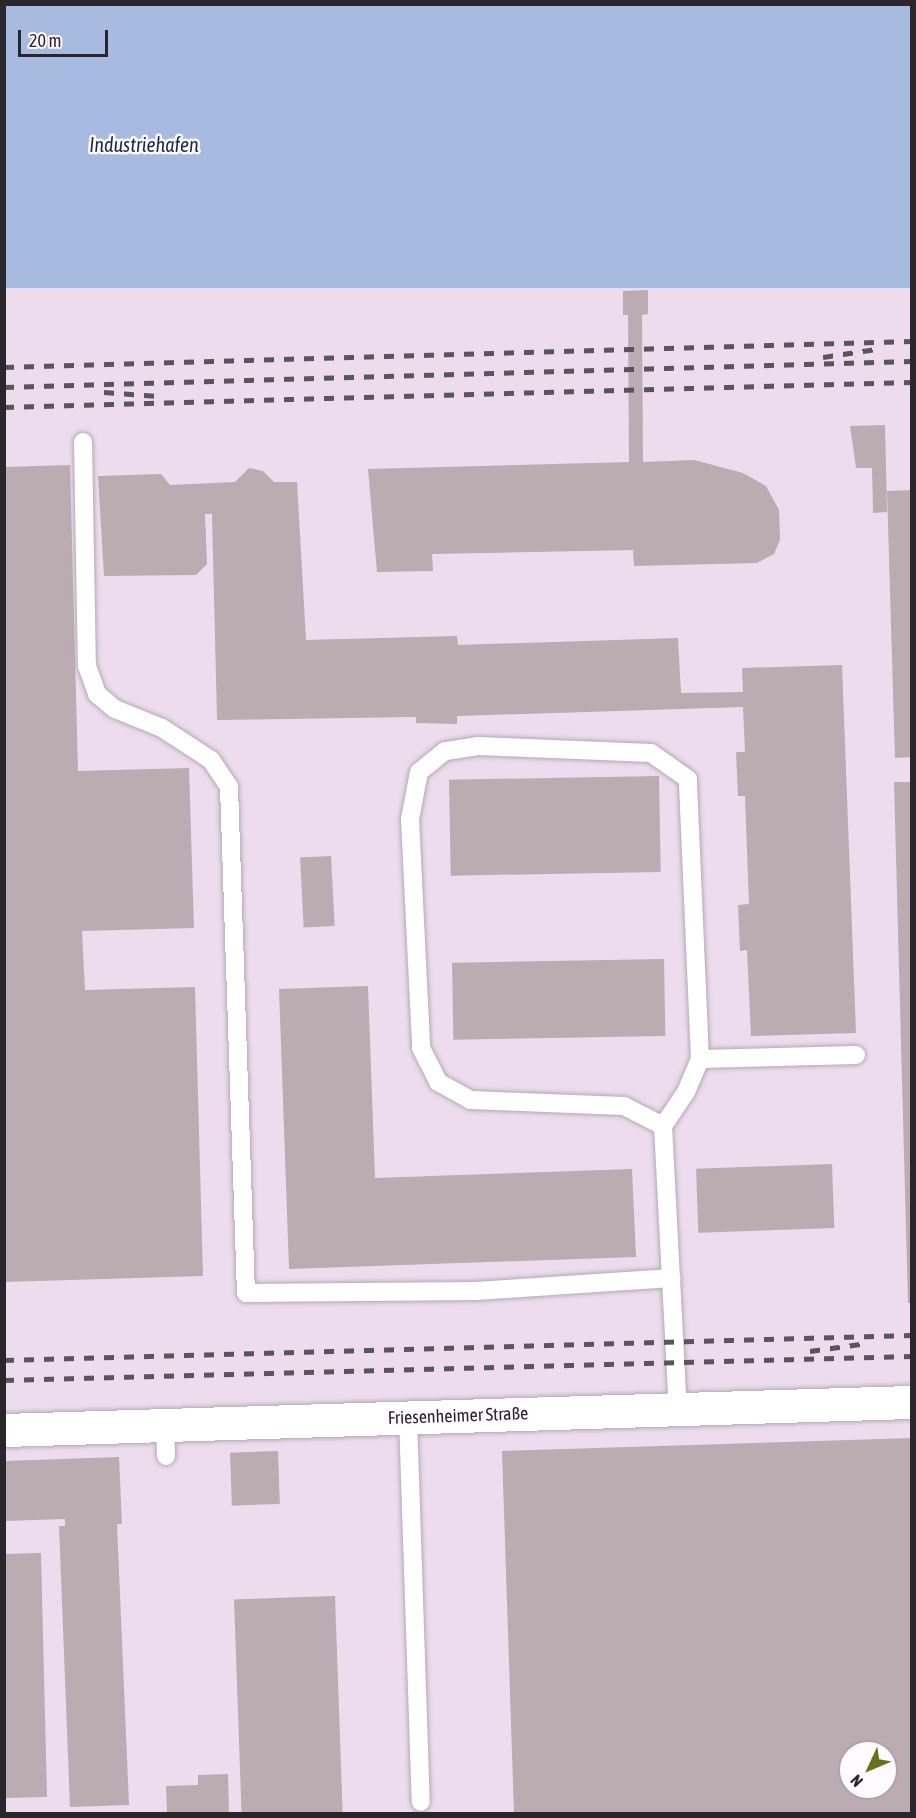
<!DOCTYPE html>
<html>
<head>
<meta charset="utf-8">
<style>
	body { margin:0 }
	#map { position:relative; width:916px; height:1818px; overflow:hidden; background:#f5eaf5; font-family:"Asap Condensed",sans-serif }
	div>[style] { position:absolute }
	.built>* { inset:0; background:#ecdced }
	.water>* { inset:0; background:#a7badf; transform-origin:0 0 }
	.building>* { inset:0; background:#bbacb1; transform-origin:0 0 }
	.roads { filter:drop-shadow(0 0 2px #b4aab5) drop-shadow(0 0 2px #b4aab5) }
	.service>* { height:18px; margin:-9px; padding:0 9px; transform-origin:9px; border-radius:9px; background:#fff }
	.tertiary>* { height:33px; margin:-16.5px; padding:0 16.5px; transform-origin:16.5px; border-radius:16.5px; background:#fff }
	.rail>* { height:4.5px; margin-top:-2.25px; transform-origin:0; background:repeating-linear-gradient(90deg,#5a545b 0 10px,transparent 0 20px) }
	span { translate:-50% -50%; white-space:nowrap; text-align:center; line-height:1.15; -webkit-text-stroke:5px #fefafe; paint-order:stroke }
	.street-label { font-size:18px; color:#2a262b }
	.water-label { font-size:20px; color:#152a59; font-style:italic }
	.frame { position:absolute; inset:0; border:6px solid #2a262b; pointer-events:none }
	.north { position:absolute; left:838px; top:1740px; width:60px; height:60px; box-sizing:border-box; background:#fefafe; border:2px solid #a9a5aa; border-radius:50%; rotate:226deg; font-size:16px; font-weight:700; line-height:24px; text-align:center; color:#2a262b }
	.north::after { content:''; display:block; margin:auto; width:21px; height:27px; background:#6a7119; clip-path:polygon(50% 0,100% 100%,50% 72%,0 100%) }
	.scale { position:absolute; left:18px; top:30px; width:90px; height:27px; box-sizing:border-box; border:3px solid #2a262b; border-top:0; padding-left:8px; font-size:18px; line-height:21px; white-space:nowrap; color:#2a262b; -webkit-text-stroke:4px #fefafe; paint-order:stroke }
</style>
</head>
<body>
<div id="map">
	<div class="built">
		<div style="clip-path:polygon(evenodd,911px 262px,911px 1813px,5px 1813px,4px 288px,911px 262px,850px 1752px,886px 1752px,886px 1788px,850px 1788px,850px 1752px)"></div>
	</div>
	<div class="water">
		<div style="left:4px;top:5px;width:907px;height:283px"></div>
	</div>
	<div class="building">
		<div style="clip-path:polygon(648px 290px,648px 314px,642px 315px,643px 462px,694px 460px,743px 473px,766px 486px,779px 510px,780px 540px,774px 554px,757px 563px,634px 566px,633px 550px,432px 554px,433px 571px,377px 572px,368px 469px,629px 462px,628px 315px,623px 315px,623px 291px)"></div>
		<div style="clip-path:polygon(885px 425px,887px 512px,873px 513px,872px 468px,856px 468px,850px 426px)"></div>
		<div style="clip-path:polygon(70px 465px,78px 771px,189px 768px,194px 928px,82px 931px,85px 990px,195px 987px,203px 1276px,4px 1282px,4px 467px)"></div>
		<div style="clip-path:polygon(249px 468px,263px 471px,274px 482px,297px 482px,306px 640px,457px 636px,458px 645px,678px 638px,681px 693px,743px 692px,742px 668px,842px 665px,856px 1033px,751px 1036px,747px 950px,740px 951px,738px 905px,749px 904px,745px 796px,738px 796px,736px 752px,745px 752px,743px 707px,457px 716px,457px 724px,416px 723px,416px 717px,217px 720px,212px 514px,205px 514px,207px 564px,196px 575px,104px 576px,98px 476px,161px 474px,170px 485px,235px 482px)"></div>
		<div style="clip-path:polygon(912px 490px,912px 757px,895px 758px,887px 491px)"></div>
		<div style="left:659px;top:776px;width:96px;height:210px;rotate:89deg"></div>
		<div style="clip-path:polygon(894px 782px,912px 782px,912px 1303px,908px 1303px)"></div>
		<div style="left:331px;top:856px;width:70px;height:31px;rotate:87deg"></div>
		<div style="left:664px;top:959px;width:77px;height:212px;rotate:89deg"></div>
		<div style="clip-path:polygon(368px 986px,375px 1178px,632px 1169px,636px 1257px,289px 1269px,279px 989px)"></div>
		<div style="left:832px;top:1164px;width:64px;height:136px;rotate:88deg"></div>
		<div style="clip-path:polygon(evenodd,912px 1438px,912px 1814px,514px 1814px,502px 1451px,912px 1438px,850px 1752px,886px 1752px,886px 1788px,850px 1788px,850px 1752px)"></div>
		<div style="left:278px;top:1451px;width:53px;height:48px;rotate:88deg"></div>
		<div style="clip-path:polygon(119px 1457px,122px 1524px,117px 1524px,129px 1805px,70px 1807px,59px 1526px,65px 1526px,65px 1519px,4px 1521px,4px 1461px)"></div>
		<div style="clip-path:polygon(41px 1553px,47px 1797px,4px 1798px,4px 1554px)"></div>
		<div style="left:335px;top:1596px;width:218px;height:101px;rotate:88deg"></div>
		<div style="clip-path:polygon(228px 1774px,229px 1814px,167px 1814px,166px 1786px,198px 1785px,198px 1775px)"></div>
	</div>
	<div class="roads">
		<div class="service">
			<div style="left:83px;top:442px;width:224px;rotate:89deg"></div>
			<div style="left:87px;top:666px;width:30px;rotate:70deg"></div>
			<div style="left:97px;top:694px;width:23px;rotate:40deg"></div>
			<div style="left:115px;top:709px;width:51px;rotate:22deg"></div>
			<div style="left:162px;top:728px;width:59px;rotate:33.1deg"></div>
			<div style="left:211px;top:760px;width:32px;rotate:56deg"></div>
			<div style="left:229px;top:787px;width:506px;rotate:88.08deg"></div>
			<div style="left:246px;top:1293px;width:230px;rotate:-0.5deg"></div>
			<div style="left:476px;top:1291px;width:196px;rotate:-3.8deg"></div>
			<div style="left:700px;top:1059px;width:156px;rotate:-1.5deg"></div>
			<div style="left:663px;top:1126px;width:41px;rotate:-55.9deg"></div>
			<div style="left:686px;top:1092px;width:36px;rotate:-67deg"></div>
			<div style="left:700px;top:1059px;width:280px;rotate:-92.5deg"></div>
			<div style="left:688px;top:779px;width:45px;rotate:-144.9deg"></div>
			<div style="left:651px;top:753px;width:173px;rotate:-177.7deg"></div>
			<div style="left:478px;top:746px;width:33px;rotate:171deg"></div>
			<div style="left:445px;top:751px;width:33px;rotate:141deg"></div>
			<div style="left:419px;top:772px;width:48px;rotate:100.8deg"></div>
			<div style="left:410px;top:819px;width:229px;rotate:87.2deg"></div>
			<div style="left:421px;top:1048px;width:38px;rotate:63deg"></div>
			<div style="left:438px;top:1082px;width:37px;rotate:29deg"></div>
			<div style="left:470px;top:1100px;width:154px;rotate:2.2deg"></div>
			<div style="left:624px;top:1106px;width:44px;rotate:27.1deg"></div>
			<div style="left:663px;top:1126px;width:284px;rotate:87deg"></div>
			<div style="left:408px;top:1418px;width:384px;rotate:88.1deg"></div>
			<div style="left:165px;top:1426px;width:30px;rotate:88deg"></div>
		</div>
		<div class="tertiary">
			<div style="left:4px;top:1430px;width:908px;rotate:-1.77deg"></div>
		</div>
	</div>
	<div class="rail">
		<div style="left:823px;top:357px;width:54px;rotate:-8.6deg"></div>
		<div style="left:4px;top:367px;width:908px;rotate:-1.64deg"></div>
		<div style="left:4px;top:387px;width:908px;rotate:-1.64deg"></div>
		<div style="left:104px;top:392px;width:54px;rotate:4.2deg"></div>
		<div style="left:4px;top:407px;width:908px;rotate:-1.58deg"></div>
		<div style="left:810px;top:1351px;width:58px;rotate:-8deg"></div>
		<div style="left:4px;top:1360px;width:908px;rotate:-1.58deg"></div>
		<div style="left:4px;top:1380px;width:908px;rotate:-1.51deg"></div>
	</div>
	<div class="street-label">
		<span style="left:458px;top:1416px;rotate:-2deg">Friesenheimer Straße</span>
	</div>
	<div class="water-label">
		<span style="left:144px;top:144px">Industriehafen</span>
	</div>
	<div class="frame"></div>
	<div class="north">N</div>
	<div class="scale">20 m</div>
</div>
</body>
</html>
